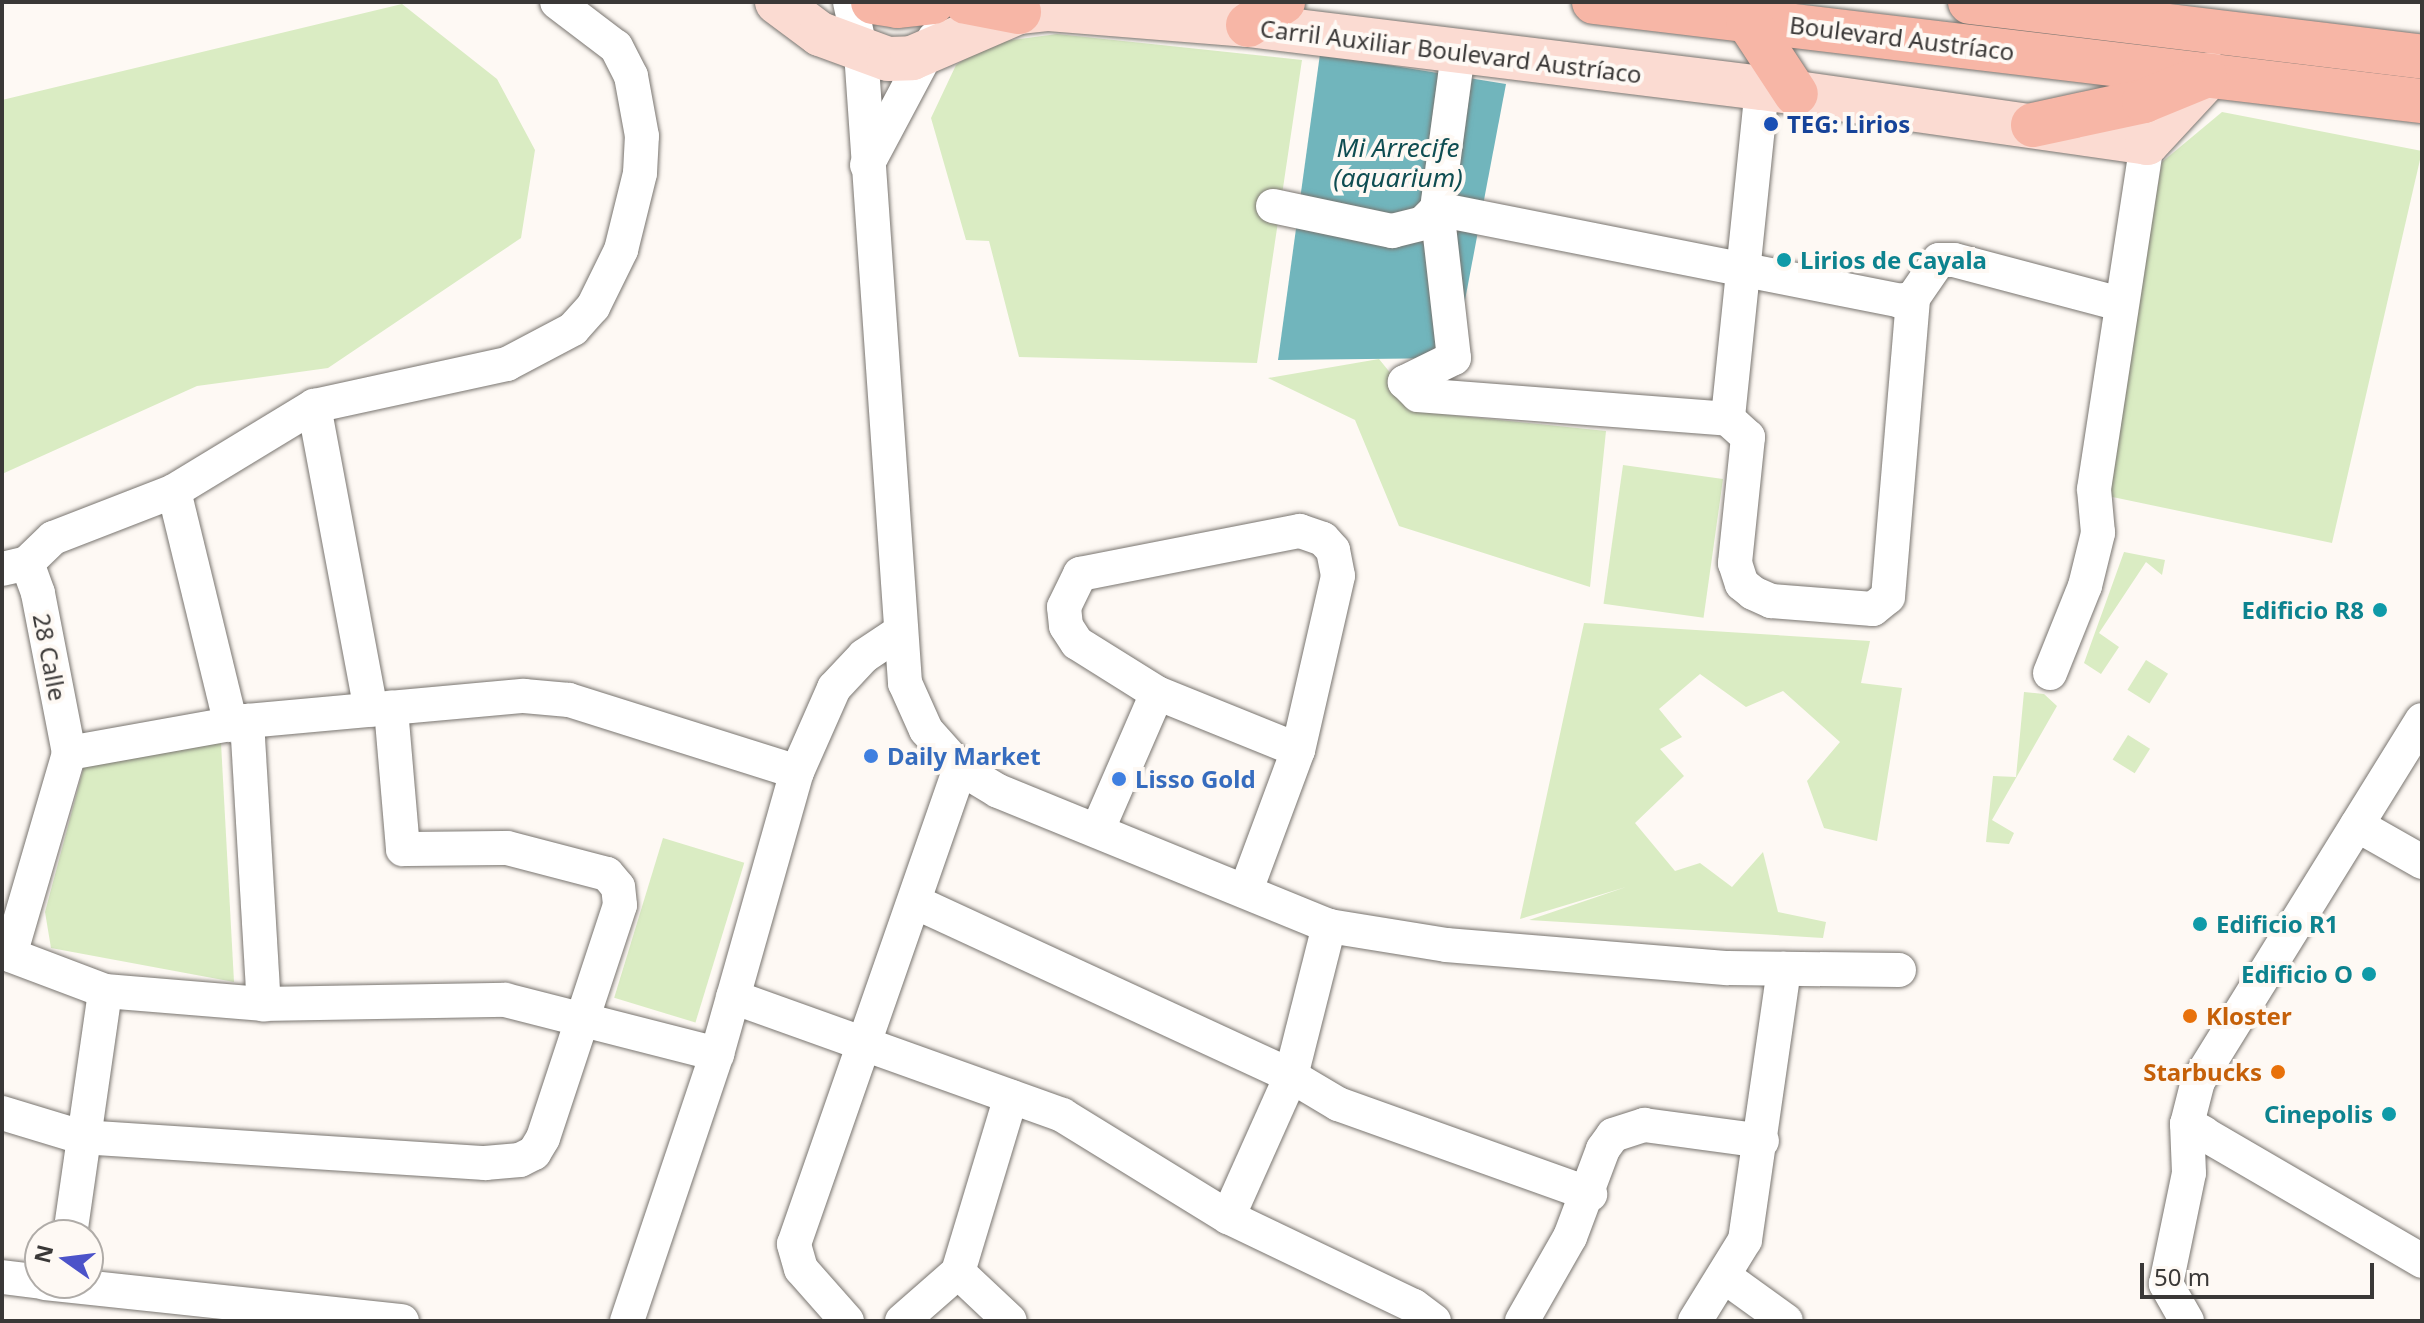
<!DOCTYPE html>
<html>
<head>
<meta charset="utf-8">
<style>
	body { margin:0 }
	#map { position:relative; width:2424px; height:1323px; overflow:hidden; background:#fef9f4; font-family:"Noto Sans",sans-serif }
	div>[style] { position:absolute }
	.green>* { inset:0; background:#daecc3; transform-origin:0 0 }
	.water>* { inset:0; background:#71b5bc }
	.roads { filter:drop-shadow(0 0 2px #797570) drop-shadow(0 0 2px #797570) }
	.street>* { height:34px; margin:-17px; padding:0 17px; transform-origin:17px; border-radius:17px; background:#fff }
	.secondary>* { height:44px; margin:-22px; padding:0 22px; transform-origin:22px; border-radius:22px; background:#fbdbd2 }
	.primary>* { height:44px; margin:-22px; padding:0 22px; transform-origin:22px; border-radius:22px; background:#f7b6a6 }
	.dots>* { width:22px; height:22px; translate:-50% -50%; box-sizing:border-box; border:4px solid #fef9f4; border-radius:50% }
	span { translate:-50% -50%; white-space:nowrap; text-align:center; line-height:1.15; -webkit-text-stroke:8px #fef9f4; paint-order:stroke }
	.street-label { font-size:24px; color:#3a3837 }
	.transit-label { font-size:24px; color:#164399; font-weight:700 }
	.left { translate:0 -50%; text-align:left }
	.culture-label { font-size:24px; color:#0d838f; font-weight:700 }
	.right { translate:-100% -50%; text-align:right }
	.shop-label { font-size:24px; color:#366cbe; font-weight:700 }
	.food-label { font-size:24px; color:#c56008; font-weight:700 }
	.water-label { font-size:26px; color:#0f4d52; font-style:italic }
	.frame { position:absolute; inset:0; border:4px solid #3a3837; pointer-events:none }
	.north { position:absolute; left:24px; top:1219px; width:80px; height:80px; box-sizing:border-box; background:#fef9f4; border:2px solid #b0aca8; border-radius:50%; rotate:284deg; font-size:22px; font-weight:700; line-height:32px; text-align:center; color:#3a3837 }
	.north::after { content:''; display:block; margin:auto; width:28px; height:36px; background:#4c53c9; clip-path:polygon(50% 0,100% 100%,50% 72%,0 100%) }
	.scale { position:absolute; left:2140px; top:1263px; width:234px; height:36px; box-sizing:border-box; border:4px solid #3a3837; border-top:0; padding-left:10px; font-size:24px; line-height:28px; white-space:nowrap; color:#3a3837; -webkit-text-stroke:6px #fef9f4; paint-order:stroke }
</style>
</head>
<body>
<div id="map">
	<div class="green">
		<div style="clip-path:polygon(402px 4px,497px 79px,535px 150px,521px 238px,328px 368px,197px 386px,2px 474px,2px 100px)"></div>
		<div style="clip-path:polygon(1057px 34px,1302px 60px,1257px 363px,1019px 357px,989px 241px,966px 240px,931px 118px,956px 65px,989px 43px)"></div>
		<div style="clip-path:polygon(2222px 112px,2422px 151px,2332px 543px,2103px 495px,2162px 162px)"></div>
		<div style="clip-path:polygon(1379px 359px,1422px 412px,1606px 431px,1590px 587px,1399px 526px,1355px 420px,1268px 378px)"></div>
		<div style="left:1623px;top:465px;width:101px;height:140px;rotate:8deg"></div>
		<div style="clip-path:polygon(2124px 552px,2165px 560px,2162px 575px,2146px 562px,2099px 633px,2119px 647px,2101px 674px,2084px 663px)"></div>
		<div style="clip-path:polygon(1584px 623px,1870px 641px,1861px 683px,1902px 688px,1877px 841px,1824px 828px,1807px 781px,1840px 742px,1783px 691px,1746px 707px,1700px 674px,1659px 709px,1682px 737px,1660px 749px,1684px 776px,1635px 823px,1675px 871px,1700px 863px,1732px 887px,1763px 852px,1778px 912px,1826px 922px,1823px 938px,1529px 920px,1626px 887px,1520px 919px)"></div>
		<div style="left:2146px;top:660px;width:26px;height:35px;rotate:32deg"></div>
		<div style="clip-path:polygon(2024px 692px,2044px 694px,2057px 706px,1992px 820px,2014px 833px,2009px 844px,1986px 842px,1993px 776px,2016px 777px)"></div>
		<div style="left:2128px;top:735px;width:26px;height:29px;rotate:32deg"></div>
		<div style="clip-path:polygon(221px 743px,234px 982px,51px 948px,45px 912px,84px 766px)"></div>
		<div style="left:663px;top:838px;width:85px;height:167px;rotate:17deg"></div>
	</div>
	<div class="water">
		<div style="clip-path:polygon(1320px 54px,1506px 84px,1454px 358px,1278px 360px)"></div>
	</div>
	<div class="roads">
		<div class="street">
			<div style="left:850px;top:2px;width:51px;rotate:77.6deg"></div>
			<div style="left:861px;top:52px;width:633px;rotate:86.01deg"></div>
			<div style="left:905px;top:683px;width:51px;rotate:65.9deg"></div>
			<div style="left:926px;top:730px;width:51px;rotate:48.2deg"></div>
			<div style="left:960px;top:768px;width:44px;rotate:31.2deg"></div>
			<div style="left:998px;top:791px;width:357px;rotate:22.2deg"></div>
			<div style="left:1329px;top:926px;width:119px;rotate:9.2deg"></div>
			<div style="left:1446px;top:945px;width:283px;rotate:4.7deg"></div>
			<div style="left:1728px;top:968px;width:171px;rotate:0.7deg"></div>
			<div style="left:1458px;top:53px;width:157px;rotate:97.7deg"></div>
			<div style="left:1437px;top:209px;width:472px;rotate:11.2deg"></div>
			<div style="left:1900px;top:301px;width:13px;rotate:-13deg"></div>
			<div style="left:1913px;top:298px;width:46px;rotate:-55.6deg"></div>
			<div style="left:1939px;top:260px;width:15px"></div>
			<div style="left:1954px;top:260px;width:173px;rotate:14.8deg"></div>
			<div style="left:1762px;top:88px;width:333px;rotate:95.9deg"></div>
			<div style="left:1728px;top:419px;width:27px;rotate:42deg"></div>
			<div style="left:1748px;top:437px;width:127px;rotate:95.9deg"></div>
			<div style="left:1735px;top:563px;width:22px;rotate:72deg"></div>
			<div style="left:1742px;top:584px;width:14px;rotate:39deg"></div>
			<div style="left:1753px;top:593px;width:20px;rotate:24deg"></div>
			<div style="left:1771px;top:601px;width:102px;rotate:4.5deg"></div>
			<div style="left:1873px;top:609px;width:19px;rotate:-39deg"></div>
			<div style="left:1888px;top:597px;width:300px;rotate:-85.2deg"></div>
			<div style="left:867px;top:165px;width:143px;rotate:-62deg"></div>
			<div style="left:1273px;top:206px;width:122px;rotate:11.9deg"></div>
			<div style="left:1392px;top:231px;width:32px;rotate:-14deg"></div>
			<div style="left:1423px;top:223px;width:20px;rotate:-45deg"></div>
			<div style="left:1437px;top:209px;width:150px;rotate:83.5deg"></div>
			<div style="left:1454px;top:358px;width:55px;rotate:153.9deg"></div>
			<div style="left:1405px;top:382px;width:18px;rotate:45deg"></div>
			<div style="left:1418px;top:395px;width:311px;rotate:4.4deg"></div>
			<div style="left:314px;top:406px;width:309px;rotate:79.4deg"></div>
			<div style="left:174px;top:491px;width:241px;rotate:76.3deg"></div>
			<div style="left:1300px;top:531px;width:24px;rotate:19deg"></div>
			<div style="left:1323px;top:539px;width:15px;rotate:48deg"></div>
			<div style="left:1333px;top:550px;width:26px;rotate:79deg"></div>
			<div style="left:1338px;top:576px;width:179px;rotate:102.9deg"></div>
			<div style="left:1298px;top:750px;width:152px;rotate:-158deg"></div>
			<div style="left:1157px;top:693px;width:94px;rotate:-148deg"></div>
			<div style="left:1077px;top:643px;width:20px;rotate:-123deg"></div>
			<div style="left:1066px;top:626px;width:19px;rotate:-96deg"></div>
			<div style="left:1064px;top:607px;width:37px;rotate:-64deg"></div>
			<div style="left:1080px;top:574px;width:224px;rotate:-11.1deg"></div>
			<div style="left:2px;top:569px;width:26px;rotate:-13deg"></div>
			<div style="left:27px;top:563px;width:36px;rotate:-44deg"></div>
			<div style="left:53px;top:538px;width:130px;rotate:-21.2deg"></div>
			<div style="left:174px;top:491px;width:164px;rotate:-31.3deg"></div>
			<div style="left:314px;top:406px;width:198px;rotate:-12.3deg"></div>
			<div style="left:507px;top:364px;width:75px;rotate:-27.9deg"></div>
			<div style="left:573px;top:329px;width:30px;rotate:-48deg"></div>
			<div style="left:593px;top:307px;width:64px;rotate:-63.8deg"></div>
			<div style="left:621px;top:250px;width:79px;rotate:-76.1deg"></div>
			<div style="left:640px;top:173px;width:37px;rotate:-87deg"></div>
			<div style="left:642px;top:136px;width:61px;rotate:-100.4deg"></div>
			<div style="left:631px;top:76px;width:33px;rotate:-117deg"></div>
			<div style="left:616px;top:47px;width:74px;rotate:-142.7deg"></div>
			<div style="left:2050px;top:673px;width:94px;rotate:-68.1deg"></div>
			<div style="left:2085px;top:586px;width:55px;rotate:-76.2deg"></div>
			<div style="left:2098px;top:533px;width:44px;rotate:-95.2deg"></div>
			<div style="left:2094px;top:489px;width:350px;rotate:-81.3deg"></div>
			<div style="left:2422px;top:720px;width:425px;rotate:121.8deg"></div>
			<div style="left:2198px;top:1081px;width:44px;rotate:104.3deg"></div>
			<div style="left:2187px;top:1124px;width:272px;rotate:30.2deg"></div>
			<div style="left:247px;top:721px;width:284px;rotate:86.6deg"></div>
			<div style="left:69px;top:753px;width:181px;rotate:-10.2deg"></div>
			<div style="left:247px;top:721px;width:278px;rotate:-5.2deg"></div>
			<div style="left:524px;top:696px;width:45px;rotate:5.1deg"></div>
			<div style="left:569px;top:700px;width:239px;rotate:17.5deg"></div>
			<div style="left:2357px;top:825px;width:75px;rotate:29.6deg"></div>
			<div style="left:1098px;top:829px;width:148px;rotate:-66.5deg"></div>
			<div style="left:1246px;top:890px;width:149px;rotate:-69.6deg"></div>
			<div style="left:915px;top:902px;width:414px;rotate:24.8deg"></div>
			<div style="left:1291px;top:1076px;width:55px;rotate:30.8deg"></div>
			<div style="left:1338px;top:1104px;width:268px;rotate:19.7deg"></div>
			<div style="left:2px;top:952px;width:110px;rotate:20.7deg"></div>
			<div style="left:105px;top:991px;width:160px;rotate:4.7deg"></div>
			<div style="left:264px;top:1004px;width:241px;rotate:-1deg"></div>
			<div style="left:505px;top:1000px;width:219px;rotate:14.3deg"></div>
			<div style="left:10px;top:955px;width:210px;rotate:-73.7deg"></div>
			<div style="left:69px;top:753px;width:163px;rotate:-101deg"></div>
			<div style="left:38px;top:593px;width:32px;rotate:-110deg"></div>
			<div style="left:733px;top:997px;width:350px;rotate:19.7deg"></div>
			<div style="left:1062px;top:1115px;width:195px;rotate:31.6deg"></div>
			<div style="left:1228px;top:1217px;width:206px;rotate:25.6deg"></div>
			<div style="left:1414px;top:1306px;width:25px;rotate:37deg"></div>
			<div style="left:2px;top:1113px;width:83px;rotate:16.9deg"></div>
			<div style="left:81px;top:1137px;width:405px;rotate:3.7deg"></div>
			<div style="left:485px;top:1163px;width:35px;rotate:-5deg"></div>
			<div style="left:520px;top:1160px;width:16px;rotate:-27deg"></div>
			<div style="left:534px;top:1153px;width:17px;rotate:-59deg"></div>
			<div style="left:543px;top:1138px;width:245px;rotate:-71.7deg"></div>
			<div style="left:620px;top:905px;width:18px;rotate:-96deg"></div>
			<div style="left:618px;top:887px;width:17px;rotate:-130deg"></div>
			<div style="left:607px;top:874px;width:103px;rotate:-165.4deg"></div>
			<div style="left:507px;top:848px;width:104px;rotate:179.4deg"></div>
			<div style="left:403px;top:849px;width:142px;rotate:-94.9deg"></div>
			<div style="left:1228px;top:1217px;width:154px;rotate:-65.9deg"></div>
			<div style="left:1291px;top:1076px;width:155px;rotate:-75.8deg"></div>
			<div style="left:70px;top:1235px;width:246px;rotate:-81.8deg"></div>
			<div style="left:958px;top:1272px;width:71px;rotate:43.3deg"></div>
			<div style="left:2px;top:1277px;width:38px;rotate:7deg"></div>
			<div style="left:1725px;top:1277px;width:75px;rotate:35.8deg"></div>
			<div style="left:45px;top:1283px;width:359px;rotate:6.1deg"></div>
			<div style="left:627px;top:1321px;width:282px;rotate:-71.4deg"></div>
			<div style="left:717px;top:1054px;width:293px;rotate:-74.2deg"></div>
			<div style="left:797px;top:772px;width:92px;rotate:-66.2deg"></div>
			<div style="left:834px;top:688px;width:44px;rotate:-46.8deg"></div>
			<div style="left:864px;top:656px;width:43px;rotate:-33.7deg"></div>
			<div style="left:847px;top:1321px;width:69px;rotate:-131.5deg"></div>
			<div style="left:801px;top:1269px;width:26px;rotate:-106deg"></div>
			<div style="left:794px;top:1244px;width:504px;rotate:-70.77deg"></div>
			<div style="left:902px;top:1321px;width:74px;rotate:-41.2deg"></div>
			<div style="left:958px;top:1272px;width:183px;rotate:-73.2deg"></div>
			<div style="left:1522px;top:1321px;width:97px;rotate:-60.3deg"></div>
			<div style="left:1570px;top:1237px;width:94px;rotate:-69.4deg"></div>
			<div style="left:1603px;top:1149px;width:17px;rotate:-54deg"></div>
			<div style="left:1613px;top:1135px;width:33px;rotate:-18deg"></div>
			<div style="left:1644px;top:1125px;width:119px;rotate:7.7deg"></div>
			<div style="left:1695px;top:1321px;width:95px;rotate:-58.3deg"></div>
			<div style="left:1745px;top:1240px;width:274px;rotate:-81.8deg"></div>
			<div style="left:2187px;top:1321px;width:43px;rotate:-119.6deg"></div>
			<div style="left:2166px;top:1284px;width:113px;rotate:-78.3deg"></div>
			<div style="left:2189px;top:1173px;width:49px;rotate:-92.3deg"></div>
			<div style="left:2187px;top:1124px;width:19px;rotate:28deg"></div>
		</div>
		<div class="secondary">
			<div style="left:777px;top:2px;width:54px;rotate:36.7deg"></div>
			<div style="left:820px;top:34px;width:72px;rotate:20.2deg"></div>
			<div style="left:888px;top:59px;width:24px;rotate:-2deg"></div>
			<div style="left:912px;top:58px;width:116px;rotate:-23.3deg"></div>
			<div style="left:1019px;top:12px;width:30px;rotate:-6deg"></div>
			<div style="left:1049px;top:9px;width:200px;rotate:4.6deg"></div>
			<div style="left:1248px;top:25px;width:518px;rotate:6.99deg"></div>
			<div style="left:1762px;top:88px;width:389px;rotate:8.1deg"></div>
			<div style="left:2147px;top:143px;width:94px;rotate:-47.2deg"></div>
		</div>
		<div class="primary">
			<div style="left:873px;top:2px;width:24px;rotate:9deg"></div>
			<div style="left:897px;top:6px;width:36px;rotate:-6deg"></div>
			<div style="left:966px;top:2px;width:54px;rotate:10.7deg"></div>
			<div style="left:1594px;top:2px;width:834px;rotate:6.82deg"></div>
			<div style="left:1970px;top:2px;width:455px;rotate:6.9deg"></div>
			<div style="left:1748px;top:21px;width:87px;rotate:56.7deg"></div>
			<div style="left:1248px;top:25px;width:42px;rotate:-33.3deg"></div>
			<div style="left:2033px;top:125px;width:114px;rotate:-12.2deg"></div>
			<div style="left:2144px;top:101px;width:66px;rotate:-22.3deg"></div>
		</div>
	</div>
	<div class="dots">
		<div style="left:1771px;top:124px;background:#1a4fb4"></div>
		<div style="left:1784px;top:260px;background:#0f9aa8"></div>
		<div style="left:2380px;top:610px;background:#0f9aa8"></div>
		<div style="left:871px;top:756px;background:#3f7fe0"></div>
		<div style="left:1119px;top:779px;background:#3f7fe0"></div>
		<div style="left:2200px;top:924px;background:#0f9aa8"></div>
		<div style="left:2369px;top:974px;background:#0f9aa8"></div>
		<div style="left:2190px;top:1016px;background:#e8710a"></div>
		<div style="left:2278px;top:1072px;background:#e8710a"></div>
		<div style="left:2389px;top:1114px;background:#0f9aa8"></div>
	</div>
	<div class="street-label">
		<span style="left:1902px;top:38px;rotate:7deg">Boulevard Austríaco</span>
		<span style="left:1451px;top:51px;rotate:7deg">Carril Auxiliar Boulevard Austríaco</span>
		<span style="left:50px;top:657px;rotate:79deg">28 Calle</span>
	</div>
	<div class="transit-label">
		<span class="left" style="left:1787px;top:124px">TEG: Lirios</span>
	</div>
	<div class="culture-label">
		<span class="left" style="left:1800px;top:260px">Lirios de Cayala</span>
		<span class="right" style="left:2364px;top:610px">Edificio R8</span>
		<span class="left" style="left:2216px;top:924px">Edificio R1</span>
		<span class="right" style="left:2353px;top:974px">Edificio O</span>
		<span class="right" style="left:2373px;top:1114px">Cinepolis</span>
	</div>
	<div class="shop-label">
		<span class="left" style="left:887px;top:756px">Daily Market</span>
		<span class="left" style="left:1135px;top:779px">Lisso Gold</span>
	</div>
	<div class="food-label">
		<span class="left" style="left:2206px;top:1016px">Kloster</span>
		<span class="right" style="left:2262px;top:1072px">Starbucks</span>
	</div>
	<div class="water-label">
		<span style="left:1398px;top:163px">Mi Arrecife<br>(aquarium)</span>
	</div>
	<div class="frame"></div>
	<div class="north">N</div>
	<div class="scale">50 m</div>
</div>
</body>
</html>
